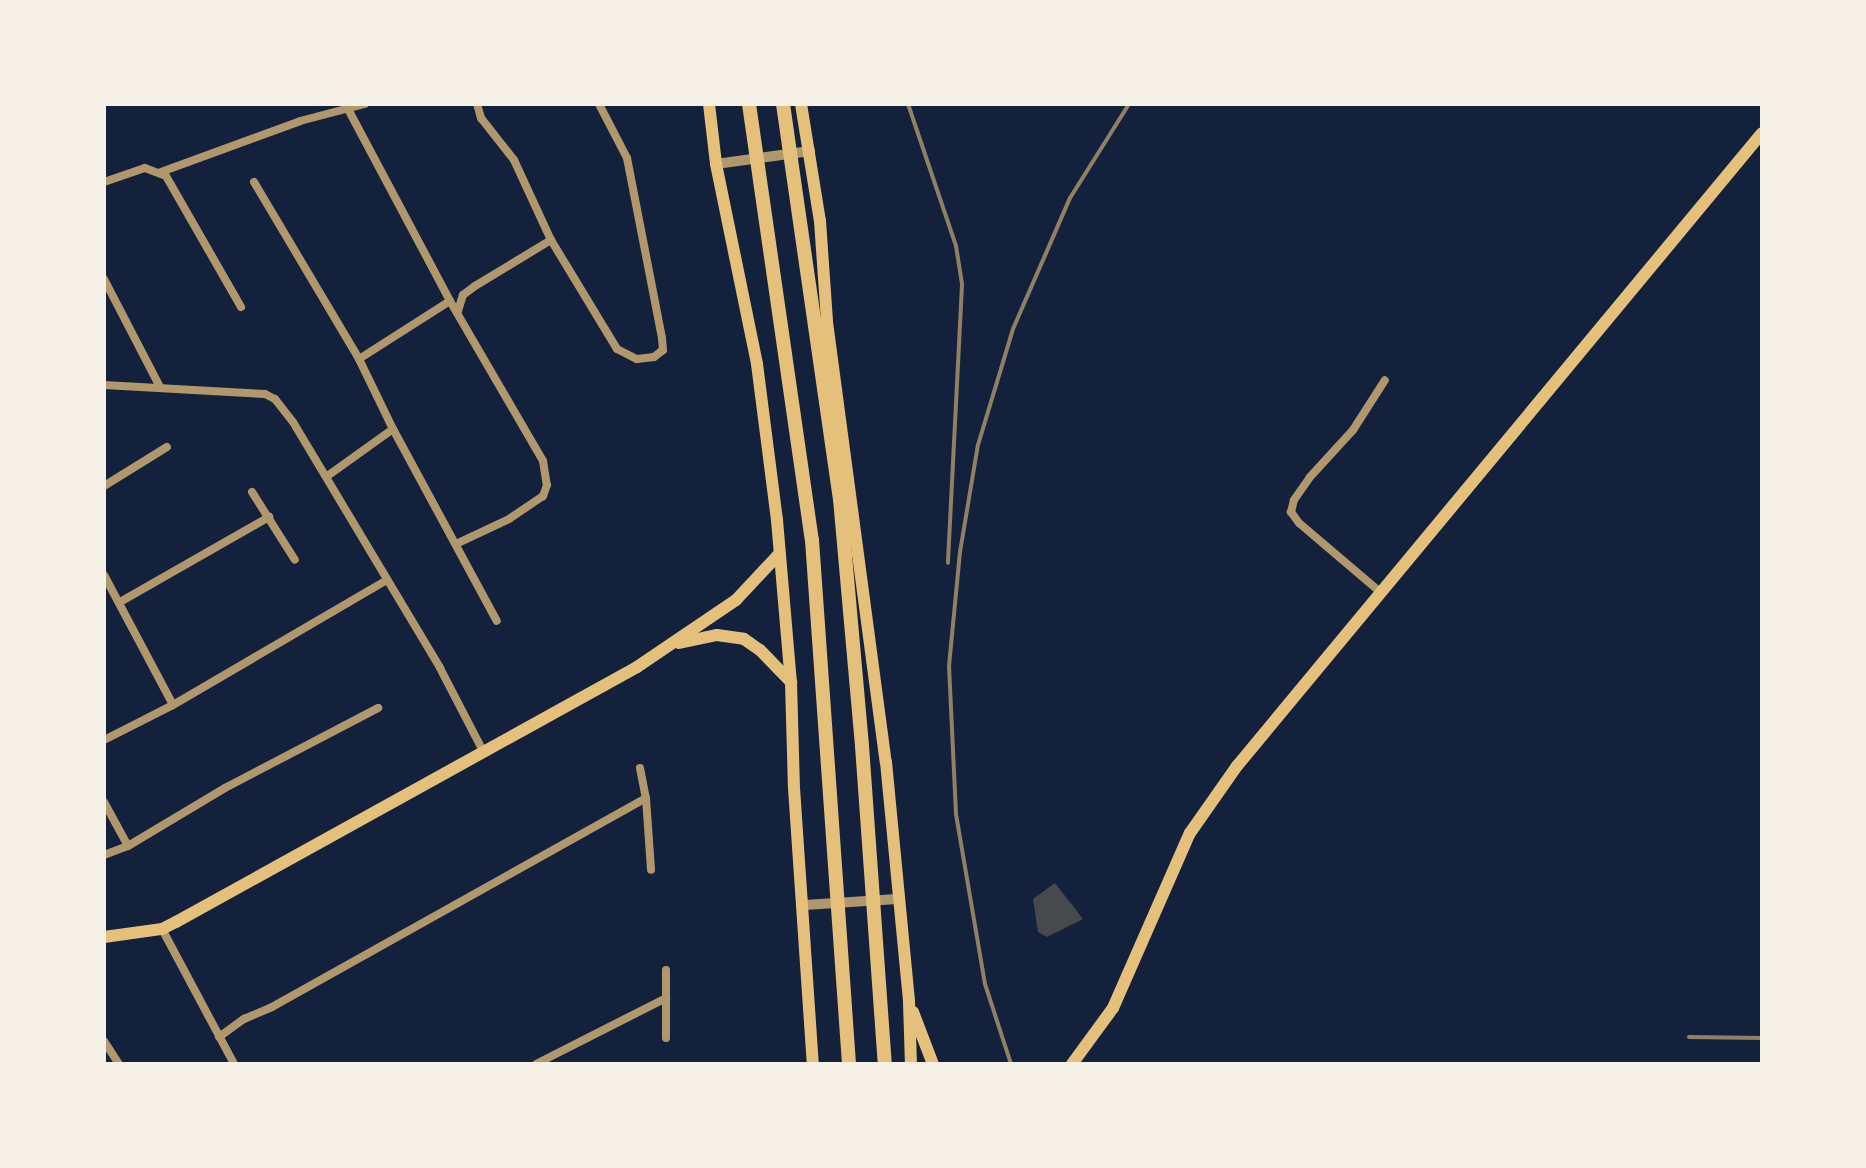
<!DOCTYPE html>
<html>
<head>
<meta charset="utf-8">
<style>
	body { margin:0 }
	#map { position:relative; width:1866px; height:1168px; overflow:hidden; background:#14213d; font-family:"PT Serif",serif }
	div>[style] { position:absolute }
	.building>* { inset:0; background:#48494c }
	.minor>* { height:8px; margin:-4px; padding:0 4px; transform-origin:4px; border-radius:4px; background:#b1986c }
	.tertiary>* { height:10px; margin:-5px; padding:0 5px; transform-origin:5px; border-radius:5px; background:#b1986c }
	.secondary>* { height:12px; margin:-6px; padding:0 6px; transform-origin:6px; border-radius:6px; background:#e5c07b }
	.primary>* { height:14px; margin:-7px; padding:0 7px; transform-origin:7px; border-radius:7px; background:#e5c07b }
	.rail>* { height:4px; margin:-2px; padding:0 2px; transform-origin:2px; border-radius:2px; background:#918062 }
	span { translate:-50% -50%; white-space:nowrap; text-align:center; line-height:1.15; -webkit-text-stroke:8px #f6f1e7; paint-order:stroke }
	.frame { position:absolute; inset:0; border:106px solid #f6f1e7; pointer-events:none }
</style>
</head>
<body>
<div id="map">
	<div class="building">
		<div style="clip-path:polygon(1055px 883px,1083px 919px,1047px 937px,1038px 932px,1033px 899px)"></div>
	</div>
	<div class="minor">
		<div style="left:477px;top:104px;width:15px;rotate:74deg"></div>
		<div style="left:481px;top:118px;width:53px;rotate:51.8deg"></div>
		<div style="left:514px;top:160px;width:88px;rotate:65.2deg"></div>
		<div style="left:551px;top:240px;width:127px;rotate:58.8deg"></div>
		<div style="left:617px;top:349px;width:22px;rotate:27deg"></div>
		<div style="left:637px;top:359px;width:17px;rotate:-7deg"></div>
		<div style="left:654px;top:357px;width:11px;rotate:-38deg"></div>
		<div style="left:663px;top:350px;width:12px;rotate:-95deg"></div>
		<div style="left:662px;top:338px;width:183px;rotate:-101deg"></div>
		<div style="left:627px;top:158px;width:61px;rotate:-117.4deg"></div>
		<div style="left:348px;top:109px;width:217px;rotate:62deg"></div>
		<div style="left:450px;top:301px;width:185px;rotate:59.8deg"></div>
		<div style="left:543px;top:461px;width:24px;rotate:81deg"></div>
		<div style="left:547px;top:485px;width:12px;rotate:110deg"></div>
		<div style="left:543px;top:496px;width:41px;rotate:145.9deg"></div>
		<div style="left:509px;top:519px;width:59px;rotate:154.7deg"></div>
		<div style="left:161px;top:172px;width:148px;rotate:-20.1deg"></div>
		<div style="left:300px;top:121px;width:67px;rotate:-14.7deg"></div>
		<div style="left:104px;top:182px;width:43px;rotate:-18.9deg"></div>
		<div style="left:145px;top:168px;width:22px;rotate:21deg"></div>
		<div style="left:166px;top:176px;width:151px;rotate:60.2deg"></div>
		<div style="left:254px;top:182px;width:206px;rotate:59.3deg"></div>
		<div style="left:359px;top:359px;width:78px;rotate:64.1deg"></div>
		<div style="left:393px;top:429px;width:82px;rotate:144.4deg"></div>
		<div style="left:104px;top:279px;width:119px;rotate:62.6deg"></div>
		<div style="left:458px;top:311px;width:17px;rotate:-73deg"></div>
		<div style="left:463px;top:295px;width:15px;rotate:-37deg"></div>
		<div style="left:475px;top:286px;width:89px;rotate:-31.2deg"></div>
		<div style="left:359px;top:359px;width:108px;rotate:-32.5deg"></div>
		<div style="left:104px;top:385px;width:161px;rotate:3.2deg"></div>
		<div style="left:265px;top:394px;width:11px;rotate:27deg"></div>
		<div style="left:275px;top:399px;width:29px;rotate:52deg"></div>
		<div style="left:293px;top:422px;width:287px;rotate:59.1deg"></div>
		<div style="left:440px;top:668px;width:96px;rotate:62.6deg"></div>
		<div style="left:393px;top:429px;width:218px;rotate:61.6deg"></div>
		<div style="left:104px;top:486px;width:74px;rotate:-31.8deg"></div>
		<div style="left:252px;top:492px;width:80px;rotate:57.7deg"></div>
		<div style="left:104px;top:575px;width:147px;rotate:62deg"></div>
		<div style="left:1379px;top:591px;width:105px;rotate:-139.6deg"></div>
		<div style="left:1299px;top:523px;width:14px;rotate:-126deg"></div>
		<div style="left:1291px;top:512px;width:12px;rotate:-76deg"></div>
		<div style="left:1294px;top:500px;width:28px;rotate:-55deg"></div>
		<div style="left:1310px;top:477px;width:64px;rotate:-47.5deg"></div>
		<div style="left:1353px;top:430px;width:59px;rotate:-57.4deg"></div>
		<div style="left:120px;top:602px;width:172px;rotate:-29.7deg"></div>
		<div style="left:104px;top:740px;width:77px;rotate:-26.9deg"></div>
		<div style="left:173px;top:705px;width:248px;rotate:-30.3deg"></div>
		<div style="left:640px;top:768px;width:31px;rotate:79deg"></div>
		<div style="left:646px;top:798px;width:72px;rotate:86deg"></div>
		<div style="left:104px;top:802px;width:50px;rotate:61.4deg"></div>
		<div style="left:104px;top:855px;width:26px;rotate:-21deg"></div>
		<div style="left:128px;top:846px;width:113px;rotate:-30.9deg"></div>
		<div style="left:225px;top:788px;width:173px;rotate:-27.6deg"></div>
		<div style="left:162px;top:929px;width:153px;rotate:61.9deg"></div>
		<div style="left:219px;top:1037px;width:31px;rotate:-36deg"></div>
		<div style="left:244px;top:1019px;width:30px;rotate:-23deg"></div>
		<div style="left:272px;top:1007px;width:428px;rotate:-29.2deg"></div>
		<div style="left:666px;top:1038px;width:68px;rotate:-90deg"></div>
		<div style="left:104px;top:1041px;width:27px;rotate:57deg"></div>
		<div style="left:536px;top:1064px;width:146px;rotate:-26.9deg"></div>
	</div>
	<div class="tertiary">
		<div style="left:716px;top:164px;width:95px;rotate:-7.9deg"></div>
		<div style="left:805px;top:905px;width:92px;rotate:-3.7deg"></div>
	</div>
	<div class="secondary">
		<div style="left:709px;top:104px;width:60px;rotate:83.3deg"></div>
		<div style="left:716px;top:164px;width:204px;rotate:78.4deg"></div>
		<div style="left:757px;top:364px;width:157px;rotate:82.7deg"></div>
		<div style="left:777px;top:520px;width:163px;rotate:85.1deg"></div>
		<div style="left:791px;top:682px;width:106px;rotate:88.4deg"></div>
		<div style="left:794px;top:788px;width:277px;rotate:86.1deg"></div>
		<div style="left:801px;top:104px;width:119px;rotate:80.8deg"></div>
		<div style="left:820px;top:221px;width:101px;rotate:86deg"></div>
		<div style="left:827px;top:322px;width:444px;rotate:82.4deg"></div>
		<div style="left:886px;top:762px;width:241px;rotate:84.5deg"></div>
		<div style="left:909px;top:1002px;width:62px;rotate:88.2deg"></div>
		<div style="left:679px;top:643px;width:39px;rotate:-12deg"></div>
		<div style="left:717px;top:635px;width:27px;rotate:8deg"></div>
		<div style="left:744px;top:639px;width:19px;rotate:35deg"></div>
		<div style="left:760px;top:650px;width:45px;rotate:45.9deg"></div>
		<div style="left:104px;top:937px;width:59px;rotate:-7.9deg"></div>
		<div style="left:162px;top:929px;width:16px;rotate:-27deg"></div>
		<div style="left:176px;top:922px;width:527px;rotate:-28.95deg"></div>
		<div style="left:637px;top:667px;width:120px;rotate:-34.1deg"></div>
		<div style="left:736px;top:600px;width:64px;rotate:-46.9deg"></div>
		<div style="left:913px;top:1012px;width:56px;rotate:69deg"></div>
		<div style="left:1072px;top:1064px;width:69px;rotate:-53.8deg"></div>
		<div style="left:1113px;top:1008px;width:191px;rotate:-66.3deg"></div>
		<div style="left:1190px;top:833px;width:82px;rotate:-55deg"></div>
		<div style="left:1237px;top:766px;width:822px;rotate:-50.33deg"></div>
	</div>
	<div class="primary">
		<div style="left:749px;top:104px;width:441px;rotate:81.8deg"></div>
		<div style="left:812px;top:540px;width:525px;rotate:85.96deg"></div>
		<div style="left:783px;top:104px;width:399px;rotate:81.8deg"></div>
		<div style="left:840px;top:499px;width:248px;rotate:84.9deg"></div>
		<div style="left:862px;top:746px;width:319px;rotate:85.9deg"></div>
	</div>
	<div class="rail">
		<div style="left:908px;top:104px;width:150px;rotate:71.3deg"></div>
		<div style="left:956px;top:246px;width:39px;rotate:81deg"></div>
		<div style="left:962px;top:285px;width:278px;rotate:92.9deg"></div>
		<div style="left:1689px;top:1037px;width:73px;rotate:0.8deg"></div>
		<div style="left:1011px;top:1064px;width:84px;rotate:-108deg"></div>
		<div style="left:985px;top:984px;width:172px;rotate:-99.7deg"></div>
		<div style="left:956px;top:814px;width:148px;rotate:-92.7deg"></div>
		<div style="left:949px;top:666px;width:115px;rotate:-84.5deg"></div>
		<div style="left:960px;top:552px;width:109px;rotate:-80.5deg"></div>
		<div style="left:978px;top:445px;width:121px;rotate:-73.2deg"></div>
		<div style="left:1013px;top:329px;width:143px;rotate:-66.5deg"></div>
		<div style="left:1070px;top:198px;width:111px;rotate:-57.9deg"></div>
	</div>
	<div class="frame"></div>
</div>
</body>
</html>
